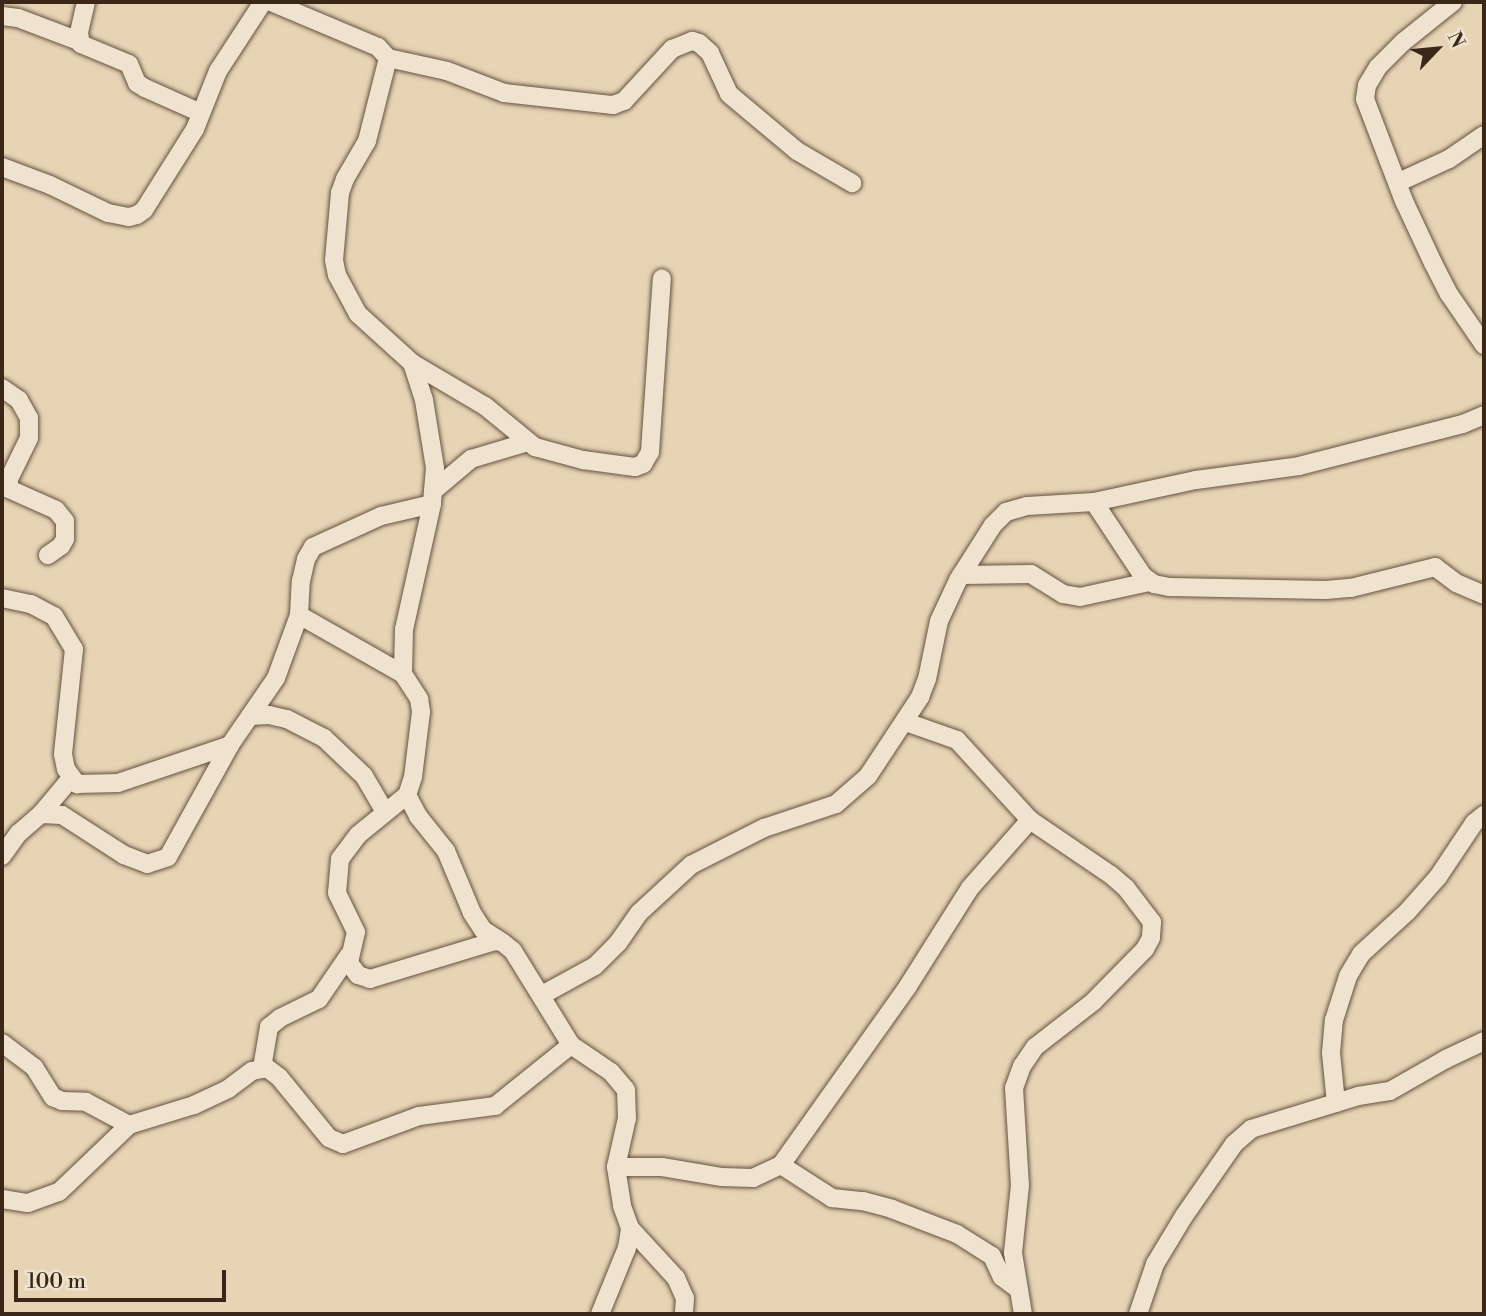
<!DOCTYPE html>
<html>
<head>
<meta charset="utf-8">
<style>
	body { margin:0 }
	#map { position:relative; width:1486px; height:1316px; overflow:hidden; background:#e6d4b5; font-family:"Libre Bodoni",serif }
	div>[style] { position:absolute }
	.roads { filter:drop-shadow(0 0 2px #66523f) drop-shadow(0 0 2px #66523f) }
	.minor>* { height:18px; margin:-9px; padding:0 9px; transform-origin:9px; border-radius:9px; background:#efe3cf }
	span { translate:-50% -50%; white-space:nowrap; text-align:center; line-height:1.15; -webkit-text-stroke:7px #efe3cf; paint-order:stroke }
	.frame { position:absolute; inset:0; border:4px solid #3b2718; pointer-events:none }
	.north { position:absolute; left:1402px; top:14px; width:70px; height:70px; -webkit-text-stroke:5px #efe3cf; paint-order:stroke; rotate:64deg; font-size:19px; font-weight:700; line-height:28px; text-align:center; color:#3b2718 }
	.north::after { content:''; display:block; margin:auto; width:24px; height:32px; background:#3b2718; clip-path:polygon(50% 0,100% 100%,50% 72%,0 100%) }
	.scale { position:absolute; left:14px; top:1270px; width:212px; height:32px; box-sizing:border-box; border:4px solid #3b2718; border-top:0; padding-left:9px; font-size:21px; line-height:24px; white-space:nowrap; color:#3b2718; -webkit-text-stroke:5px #efe3cf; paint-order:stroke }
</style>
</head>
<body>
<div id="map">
	<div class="roads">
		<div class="minor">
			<div style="left:86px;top:2px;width:32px;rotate:103deg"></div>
			<div style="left:79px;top:33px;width:11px;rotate:80deg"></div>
			<div style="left:81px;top:44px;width:52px;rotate:22.6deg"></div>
			<div style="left:129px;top:64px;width:21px;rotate:67deg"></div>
			<div style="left:137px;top:83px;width:9px;rotate:32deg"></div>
			<div style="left:145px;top:88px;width:61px;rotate:24.1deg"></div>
			<div style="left:271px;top:2px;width:116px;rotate:22.8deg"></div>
			<div style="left:378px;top:47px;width:15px;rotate:48deg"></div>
			<div style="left:388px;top:58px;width:86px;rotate:104.2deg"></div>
			<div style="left:367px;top:141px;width:44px;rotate:120.1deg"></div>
			<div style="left:345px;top:179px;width:15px;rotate:110deg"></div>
			<div style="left:340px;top:193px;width:67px;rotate:95.1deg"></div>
			<div style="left:334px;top:260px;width:15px;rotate:79deg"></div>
			<div style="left:337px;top:275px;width:44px;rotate:61.7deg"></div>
			<div style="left:358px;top:314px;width:73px;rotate:42.2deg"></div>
			<div style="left:412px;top:363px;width:39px;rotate:72deg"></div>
			<div style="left:424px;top:400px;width:69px;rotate:80.8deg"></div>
			<div style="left:435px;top:468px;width:36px;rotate:95deg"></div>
			<div style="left:432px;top:504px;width:128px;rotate:102.6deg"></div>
			<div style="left:404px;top:629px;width:45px;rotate:91.3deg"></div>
			<div style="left:403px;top:674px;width:30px;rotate:57deg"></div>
			<div style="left:419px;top:699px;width:13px;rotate:81deg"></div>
			<div style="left:421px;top:712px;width:65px;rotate:97deg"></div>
			<div style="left:413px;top:777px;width:19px;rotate:108deg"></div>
			<div style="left:407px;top:795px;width:63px;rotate:140.8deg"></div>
			<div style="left:358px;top:835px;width:30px;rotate:127deg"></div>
			<div style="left:340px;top:859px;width:34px;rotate:95deg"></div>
			<div style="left:337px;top:893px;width:43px;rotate:64deg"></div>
			<div style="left:356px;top:932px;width:32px;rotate:103deg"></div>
			<div style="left:349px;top:963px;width:15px;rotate:53deg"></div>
			<div style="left:358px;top:975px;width:13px;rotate:18deg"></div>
			<div style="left:370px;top:979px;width:131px;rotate:-16.9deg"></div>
			<div style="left:495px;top:941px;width:7px;rotate:8deg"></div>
			<div style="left:502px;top:942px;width:14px;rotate:39deg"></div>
			<div style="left:513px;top:951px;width:110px;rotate:58.3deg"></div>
			<div style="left:571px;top:1045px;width:48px;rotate:34deg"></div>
			<div style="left:611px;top:1072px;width:23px;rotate:50deg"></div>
			<div style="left:626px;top:1090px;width:28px;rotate:88deg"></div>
			<div style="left:627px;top:1118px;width:50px;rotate:102.7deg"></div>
			<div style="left:616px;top:1167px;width:39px;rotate:81deg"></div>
			<div style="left:622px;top:1206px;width:23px;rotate:70deg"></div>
			<div style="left:630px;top:1228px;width:68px;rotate:47.4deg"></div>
			<div style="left:676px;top:1278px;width:22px;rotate:66deg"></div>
			<div style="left:685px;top:1298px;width:16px;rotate:94deg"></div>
			<div style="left:1453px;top:2px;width:64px;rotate:141.3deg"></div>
			<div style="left:1403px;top:42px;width:35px;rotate:135deg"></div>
			<div style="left:1378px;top:67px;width:21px;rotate:121deg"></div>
			<div style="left:1367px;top:85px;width:14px;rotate:98deg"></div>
			<div style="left:1365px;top:99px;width:109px;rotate:69.1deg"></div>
			<div style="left:1404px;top:201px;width:68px;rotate:64.9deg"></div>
			<div style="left:1433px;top:263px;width:35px;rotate:63deg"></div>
			<div style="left:1449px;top:294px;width:62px;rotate:55.5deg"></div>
			<div style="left:2px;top:16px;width:16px;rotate:7deg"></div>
			<div style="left:18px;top:18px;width:65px;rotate:20.7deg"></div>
			<div style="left:388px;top:58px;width:60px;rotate:12.4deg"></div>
			<div style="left:447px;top:71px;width:61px;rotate:21.1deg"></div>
			<div style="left:504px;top:93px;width:110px;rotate:6.3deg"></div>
			<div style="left:613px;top:105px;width:12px;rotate:-20deg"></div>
			<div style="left:624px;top:101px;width:71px;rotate:-47.3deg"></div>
			<div style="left:672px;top:49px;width:22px;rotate:-22deg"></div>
			<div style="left:692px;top:41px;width:7px;rotate:16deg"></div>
			<div style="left:699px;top:43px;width:15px;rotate:42deg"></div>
			<div style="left:710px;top:53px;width:45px;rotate:65.1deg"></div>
			<div style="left:729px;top:94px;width:89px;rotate:40deg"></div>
			<div style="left:797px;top:151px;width:64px;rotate:30.2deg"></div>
			<div style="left:2px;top:167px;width:51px;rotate:20.6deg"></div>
			<div style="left:50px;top:185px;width:64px;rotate:25.8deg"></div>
			<div style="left:108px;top:213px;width:21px;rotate:11deg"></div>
			<div style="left:129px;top:217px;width:8px;rotate:-14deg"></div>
			<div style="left:137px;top:215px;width:9px;rotate:-36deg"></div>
			<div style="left:144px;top:210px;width:96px;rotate:-57.8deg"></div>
			<div style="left:195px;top:129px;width:62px;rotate:-68.4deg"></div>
			<div style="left:218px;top:71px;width:82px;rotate:-56.9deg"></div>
			<div style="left:1399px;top:182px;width:55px;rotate:-24.7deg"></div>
			<div style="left:1449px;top:159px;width:42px;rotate:-34.4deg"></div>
			<div style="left:412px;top:363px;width:85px;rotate:30.5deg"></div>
			<div style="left:485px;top:406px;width:65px;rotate:39.4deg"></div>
			<div style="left:535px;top:447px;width:50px;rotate:15.2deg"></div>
			<div style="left:583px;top:460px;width:52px;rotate:7.7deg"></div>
			<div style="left:635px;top:467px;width:9px;rotate:-21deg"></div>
			<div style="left:643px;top:464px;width:14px;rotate:-60deg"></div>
			<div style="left:650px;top:452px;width:174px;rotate:-86.1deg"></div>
			<div style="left:2px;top:388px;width:21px;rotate:35deg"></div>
			<div style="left:19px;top:400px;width:21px;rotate:61deg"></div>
			<div style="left:29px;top:418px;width:20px;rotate:90deg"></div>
			<div style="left:29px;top:438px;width:46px;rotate:116deg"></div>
			<div style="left:9px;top:479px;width:10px;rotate:90deg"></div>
			<div style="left:9px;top:489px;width:51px;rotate:24.1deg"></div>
			<div style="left:56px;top:510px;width:14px;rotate:51deg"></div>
			<div style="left:65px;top:521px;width:18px;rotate:90deg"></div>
			<div style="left:65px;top:539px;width:8px;rotate:120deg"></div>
			<div style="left:61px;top:546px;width:16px;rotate:145deg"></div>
			<div style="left:433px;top:491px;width:50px;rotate:-40.1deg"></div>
			<div style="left:471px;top:459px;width:59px;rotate:-16.6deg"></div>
			<div style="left:1094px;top:502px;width:89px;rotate:56.5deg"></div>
			<div style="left:1143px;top:576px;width:14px;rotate:36deg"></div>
			<div style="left:1154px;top:584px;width:16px;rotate:11deg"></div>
			<div style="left:1170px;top:587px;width:156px;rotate:1.1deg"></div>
			<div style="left:1326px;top:590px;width:25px;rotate:-5deg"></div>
			<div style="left:1351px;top:588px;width:87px;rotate:-14deg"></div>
			<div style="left:1435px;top:567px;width:26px;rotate:37deg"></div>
			<div style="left:1456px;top:583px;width:30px;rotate:23deg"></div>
			<div style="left:961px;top:575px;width:70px;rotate:-0.8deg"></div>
			<div style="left:1031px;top:574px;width:38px;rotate:32deg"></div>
			<div style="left:1063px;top:594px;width:17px;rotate:10deg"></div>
			<div style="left:1080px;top:597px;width:71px;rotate:-12.3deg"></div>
			<div style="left:2px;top:598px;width:30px;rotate:12deg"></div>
			<div style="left:31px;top:604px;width:26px;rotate:28deg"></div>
			<div style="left:54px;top:616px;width:39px;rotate:59deg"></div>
			<div style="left:74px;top:649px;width:106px;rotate:96deg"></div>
			<div style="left:63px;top:754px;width:15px;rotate:79deg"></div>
			<div style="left:66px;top:769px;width:19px;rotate:54deg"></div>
			<div style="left:77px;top:784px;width:41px;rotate:-1.4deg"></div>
			<div style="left:118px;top:783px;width:118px;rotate:-18.7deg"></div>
			<div style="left:299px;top:615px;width:120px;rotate:29.6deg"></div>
			<div style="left:250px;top:716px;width:19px;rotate:-3deg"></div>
			<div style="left:269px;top:715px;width:18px;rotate:13deg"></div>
			<div style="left:287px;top:719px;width:42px;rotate:27.2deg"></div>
			<div style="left:324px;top:738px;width:55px;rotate:43.5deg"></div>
			<div style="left:364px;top:776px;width:42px;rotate:59.7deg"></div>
			<div style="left:906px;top:722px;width:54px;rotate:19.4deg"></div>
			<div style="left:957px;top:740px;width:108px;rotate:47.6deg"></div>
			<div style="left:1030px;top:820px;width:98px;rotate:34.2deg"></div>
			<div style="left:1111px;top:875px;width:20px;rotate:41deg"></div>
			<div style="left:1126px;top:888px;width:43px;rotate:52.6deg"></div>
			<div style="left:1152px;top:922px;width:16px;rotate:94deg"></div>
			<div style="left:1151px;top:938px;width:13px;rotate:119deg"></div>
			<div style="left:1145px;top:949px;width:74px;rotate:134.5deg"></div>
			<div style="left:1093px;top:1002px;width:73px;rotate:142.2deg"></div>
			<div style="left:1035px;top:1047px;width:23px;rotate:124deg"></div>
			<div style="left:1022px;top:1066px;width:23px;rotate:110deg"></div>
			<div style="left:1014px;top:1088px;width:97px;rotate:86.5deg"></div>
			<div style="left:1020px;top:1185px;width:68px;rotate:95.9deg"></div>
			<div style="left:1013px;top:1253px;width:62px;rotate:80.7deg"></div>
			<div style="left:407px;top:795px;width:24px;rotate:62deg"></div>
			<div style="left:418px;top:816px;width:45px;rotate:51.3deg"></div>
			<div style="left:446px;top:851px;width:67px;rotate:67.2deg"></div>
			<div style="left:472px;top:913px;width:20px;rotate:57deg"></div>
			<div style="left:483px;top:930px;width:19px;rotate:32deg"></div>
			<div style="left:41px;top:814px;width:47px;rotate:-50.2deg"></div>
			<div style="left:2px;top:856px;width:29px;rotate:-54deg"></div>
			<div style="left:19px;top:833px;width:29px;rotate:-41deg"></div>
			<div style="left:41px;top:814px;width:21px;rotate:3deg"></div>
			<div style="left:62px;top:815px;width:74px;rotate:32.8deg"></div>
			<div style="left:124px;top:855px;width:25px;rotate:21deg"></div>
			<div style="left:147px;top:864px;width:22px;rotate:-18deg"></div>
			<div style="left:168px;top:857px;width:128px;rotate:-61deg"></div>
			<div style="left:230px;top:745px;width:81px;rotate:-55.5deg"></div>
			<div style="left:276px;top:678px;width:67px;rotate:-69.9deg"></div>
			<div style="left:299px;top:615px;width:34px;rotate:-87deg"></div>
			<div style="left:301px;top:581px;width:23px;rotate:-77deg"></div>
			<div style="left:306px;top:559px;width:14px;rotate:-60deg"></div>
			<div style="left:313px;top:547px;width:75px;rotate:-24.5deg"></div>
			<div style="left:381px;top:516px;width:52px;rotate:-13.2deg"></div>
			<div style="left:542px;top:995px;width:60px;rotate:-28.7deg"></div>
			<div style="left:595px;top:966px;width:33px;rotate:-45deg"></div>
			<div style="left:618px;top:943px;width:37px;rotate:-55deg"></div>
			<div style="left:639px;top:913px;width:71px;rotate:-42.7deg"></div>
			<div style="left:691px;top:865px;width:82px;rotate:-26.9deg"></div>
			<div style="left:764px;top:828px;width:76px;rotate:-18.4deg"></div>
			<div style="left:836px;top:804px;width:43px;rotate:-41.2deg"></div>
			<div style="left:868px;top:776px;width:95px;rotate:-56.6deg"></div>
			<div style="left:920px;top:697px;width:19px;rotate:-69deg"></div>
			<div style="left:927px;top:679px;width:59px;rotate:-78.3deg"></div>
			<div style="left:939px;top:621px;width:45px;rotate:-65.1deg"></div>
			<div style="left:958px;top:580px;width:65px;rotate:-57.5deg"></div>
			<div style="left:993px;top:525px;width:18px;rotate:-45deg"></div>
			<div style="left:1006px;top:512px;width:22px;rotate:-16deg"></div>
			<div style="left:1027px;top:506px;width:67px;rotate:-3.4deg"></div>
			<div style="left:1094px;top:502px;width:104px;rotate:-12.2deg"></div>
			<div style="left:1196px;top:480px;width:104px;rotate:-7.7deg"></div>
			<div style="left:1299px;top:466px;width:169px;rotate:-14.4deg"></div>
			<div style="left:1463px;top:424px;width:23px;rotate:-23deg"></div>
			<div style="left:2px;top:1043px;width:40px;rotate:37deg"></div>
			<div style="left:34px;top:1067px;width:36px;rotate:58deg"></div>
			<div style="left:53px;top:1097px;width:10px;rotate:24deg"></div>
			<div style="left:62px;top:1101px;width:24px;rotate:2deg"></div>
			<div style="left:86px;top:1102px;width:49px;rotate:28.1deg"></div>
			<div style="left:129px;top:1125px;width:68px;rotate:-17.1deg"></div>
			<div style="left:194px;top:1105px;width:38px;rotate:-25deg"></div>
			<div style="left:228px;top:1089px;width:30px;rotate:-37deg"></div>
			<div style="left:252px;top:1071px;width:15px;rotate:-11deg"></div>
			<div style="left:267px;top:1068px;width:15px;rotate:37deg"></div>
			<div style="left:279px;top:1077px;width:79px;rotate:50.7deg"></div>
			<div style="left:329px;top:1138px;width:15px;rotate:23deg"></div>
			<div style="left:343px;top:1144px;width:81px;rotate:-20.2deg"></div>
			<div style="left:419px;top:1116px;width:77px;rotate:-7.5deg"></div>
			<div style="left:495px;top:1106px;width:97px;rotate:-38.8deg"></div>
			<div style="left:262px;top:1068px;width:42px;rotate:-80.3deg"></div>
			<div style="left:269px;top:1027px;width:14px;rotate:-39deg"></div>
			<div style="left:280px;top:1018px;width:43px;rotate:-26deg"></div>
			<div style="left:319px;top:999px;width:53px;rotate:-55.7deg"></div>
			<div style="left:1336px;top:1103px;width:50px;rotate:-95.7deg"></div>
			<div style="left:1331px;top:1053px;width:33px;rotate:-85deg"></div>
			<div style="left:1334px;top:1020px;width:46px;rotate:-72.3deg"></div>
			<div style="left:1348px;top:976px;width:26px;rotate:-59deg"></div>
			<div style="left:1361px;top:954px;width:62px;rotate:-42.4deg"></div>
			<div style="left:1407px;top:912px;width:47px;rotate:-48.5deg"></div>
			<div style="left:1438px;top:877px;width:65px;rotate:-56.3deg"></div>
			<div style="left:1474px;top:823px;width:13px;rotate:-39deg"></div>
			<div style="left:781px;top:1165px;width:61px;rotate:32.9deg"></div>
			<div style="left:832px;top:1198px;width:31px;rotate:6deg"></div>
			<div style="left:863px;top:1201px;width:30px;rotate:15deg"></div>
			<div style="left:892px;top:1209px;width:70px;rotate:21deg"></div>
			<div style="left:957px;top:1234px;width:41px;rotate:32.2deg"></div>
			<div style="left:992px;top:1256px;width:23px;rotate:65deg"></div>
			<div style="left:1002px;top:1277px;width:21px;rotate:37deg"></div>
			<div style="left:616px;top:1167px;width:46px"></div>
			<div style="left:662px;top:1167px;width:61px;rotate:9.5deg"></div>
			<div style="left:722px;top:1177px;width:31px;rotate:2deg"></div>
			<div style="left:753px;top:1178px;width:31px;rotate:-25deg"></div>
			<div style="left:781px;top:1165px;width:219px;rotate:-54.6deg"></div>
			<div style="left:908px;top:986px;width:116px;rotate:-57.7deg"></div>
			<div style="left:970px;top:888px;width:91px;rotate:-48.6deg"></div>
			<div style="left:2px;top:1199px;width:26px;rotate:9deg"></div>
			<div style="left:28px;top:1203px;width:33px;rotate:-20deg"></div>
			<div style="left:59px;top:1192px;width:97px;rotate:-43.7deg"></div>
			<div style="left:600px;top:1314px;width:71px;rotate:-67.8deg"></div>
			<div style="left:627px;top:1248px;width:20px;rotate:-81deg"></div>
			<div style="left:1138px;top:1314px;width:53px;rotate:-71.2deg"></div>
			<div style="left:1155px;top:1264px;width:56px;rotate:-58.9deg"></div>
			<div style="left:1184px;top:1216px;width:88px;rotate:-55.2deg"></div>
			<div style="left:1234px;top:1144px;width:23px;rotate:-41deg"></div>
			<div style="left:1251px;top:1129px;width:112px;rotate:-17.1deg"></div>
			<div style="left:1358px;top:1096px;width:32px;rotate:-9deg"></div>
			<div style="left:1390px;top:1091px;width:64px;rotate:-29.7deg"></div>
			<div style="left:1446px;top:1059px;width:42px;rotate:-25.3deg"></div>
		</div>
	</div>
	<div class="frame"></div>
	<div class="north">N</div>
	<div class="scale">100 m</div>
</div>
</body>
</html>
